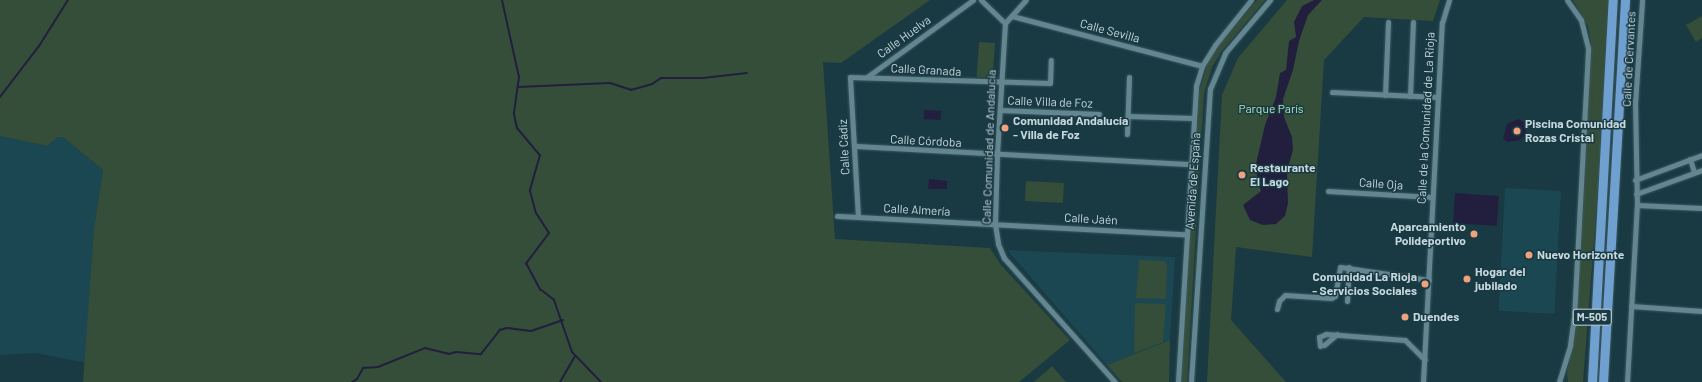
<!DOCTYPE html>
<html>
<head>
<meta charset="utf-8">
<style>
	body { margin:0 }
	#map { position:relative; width:1702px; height:382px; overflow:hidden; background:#193a43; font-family:Barlow,sans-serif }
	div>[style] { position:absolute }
	.built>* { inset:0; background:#1a4752; transform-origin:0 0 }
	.green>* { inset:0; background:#354e39; transform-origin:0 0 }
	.water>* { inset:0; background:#221f3e; transform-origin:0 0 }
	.stream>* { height:2px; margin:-1px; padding:0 1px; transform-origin:1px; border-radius:1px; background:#221f3e }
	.roads { filter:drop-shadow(0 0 1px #3b585f) drop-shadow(0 0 1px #3b585f) }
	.minor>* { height:5px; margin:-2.5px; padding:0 2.5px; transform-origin:2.5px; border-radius:2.5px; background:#638690 }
	.trunk>* { height:9px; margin:-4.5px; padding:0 4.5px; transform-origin:4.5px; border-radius:4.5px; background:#6fa0cf }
	.dots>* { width:11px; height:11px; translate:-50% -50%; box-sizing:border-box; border:2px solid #193a43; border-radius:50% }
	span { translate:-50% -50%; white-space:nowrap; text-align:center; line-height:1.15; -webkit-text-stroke:3px #193a43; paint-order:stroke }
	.shield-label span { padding:1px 3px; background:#193a43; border:1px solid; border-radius:3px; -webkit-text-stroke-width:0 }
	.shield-label { font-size:11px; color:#c6d8de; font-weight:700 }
	.street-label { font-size:12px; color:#c6d8de }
	.park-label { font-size:12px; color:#aee7b7 }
	.poi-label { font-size:12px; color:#c6d8de; font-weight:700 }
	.left { translate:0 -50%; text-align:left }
	.right { translate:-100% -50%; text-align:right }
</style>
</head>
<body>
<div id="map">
	<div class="built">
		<div style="clip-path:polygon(0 136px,47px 146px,58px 137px,63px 137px,103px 170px,94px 229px,86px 363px,36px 353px,0 355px)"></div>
		<div style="left:1505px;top:188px;width:56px;height:123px;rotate:3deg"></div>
		<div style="clip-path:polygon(1007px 250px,1175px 257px,1170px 340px,1107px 365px)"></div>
	</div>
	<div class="green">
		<div style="clip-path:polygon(0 0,930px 0,841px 63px,823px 62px,835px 239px,990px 248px,1001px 265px,1070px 340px,1019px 382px,83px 382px,94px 229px,103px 170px,63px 137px,58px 137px,47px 146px,0 136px)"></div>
		<div style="clip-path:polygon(1257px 0,1265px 0,1221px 52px,1212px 67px,1204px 93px,1187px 382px,1181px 382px,1199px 93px,1207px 65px,1217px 48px)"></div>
		<div style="clip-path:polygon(1287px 0,1440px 0,1433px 21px,1364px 17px,1324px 60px,1312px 257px,1236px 247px,1231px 320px,1286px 382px,1207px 382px,1222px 95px,1238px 58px)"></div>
		<div style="clip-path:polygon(1573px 0,1608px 0,1598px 188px,1583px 382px,1568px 382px,1567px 373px,1577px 321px,1591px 42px,1588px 26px)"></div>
		<div style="clip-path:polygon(1702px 16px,1702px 38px,1696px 42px,1686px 25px)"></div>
		<div style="left:979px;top:42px;width:16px;height:35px;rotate:4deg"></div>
		<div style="left:1026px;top:181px;width:38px;height:20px;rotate:3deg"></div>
		<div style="clip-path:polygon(1139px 260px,1165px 261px,1167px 264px,1166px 299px,1136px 298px)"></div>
		<div style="clip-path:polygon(1135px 303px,1166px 304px,1163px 342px,1134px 353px)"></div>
		<div style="clip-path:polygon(1170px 340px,1169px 382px,1122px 382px,1107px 365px)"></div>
		<div style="clip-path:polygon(1052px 366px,1066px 382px,1034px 382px)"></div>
	</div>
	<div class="water">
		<div style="clip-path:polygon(1314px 0,1322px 0,1308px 15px,1299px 41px,1293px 70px,1283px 99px,1284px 117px,1292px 137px,1293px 150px,1287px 171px,1288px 203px,1285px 216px,1276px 224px,1263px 225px,1250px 220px,1243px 205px,1261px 191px,1255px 168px,1265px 125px,1276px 97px,1280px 73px,1286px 70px,1289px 41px,1296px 37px,1294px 22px,1302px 6px)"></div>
		<div style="left:924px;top:110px;width:17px;height:9px;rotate:3deg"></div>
		<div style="clip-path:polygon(1518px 119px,1525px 123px,1526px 134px,1520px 140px,1507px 142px,1503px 139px,1507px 124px)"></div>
		<div style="clip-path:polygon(929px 179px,947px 181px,947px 189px,928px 189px)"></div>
		<div style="left:1455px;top:193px;width:44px;height:30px;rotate:4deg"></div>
	</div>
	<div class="stream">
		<div style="left:502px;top:0;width:79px;rotate:77.6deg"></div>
		<div style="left:519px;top:77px;width:37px;rotate:98deg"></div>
		<div style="left:514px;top:114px;width:14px;rotate:78deg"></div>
		<div style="left:517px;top:128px;width:35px;rotate:50deg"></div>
		<div style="left:540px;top:155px;width:37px;rotate:106deg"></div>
		<div style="left:530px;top:191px;width:23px;rotate:75deg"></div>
		<div style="left:536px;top:213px;width:24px;rotate:57deg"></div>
		<div style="left:549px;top:233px;width:38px;rotate:127deg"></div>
		<div style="left:526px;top:263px;width:30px;rotate:62deg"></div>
		<div style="left:540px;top:289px;width:18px;rotate:38deg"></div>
		<div style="left:554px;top:300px;width:55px;rotate:70.9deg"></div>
		<div style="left:572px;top:352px;width:42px;rotate:46deg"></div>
		<div style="left:518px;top:87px;width:92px;rotate:-2.5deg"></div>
		<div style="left:610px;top:83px;width:22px;rotate:18deg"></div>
		<div style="left:631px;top:90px;width:22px;rotate:-16deg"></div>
		<div style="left:652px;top:84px;width:11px;rotate:-34deg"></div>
		<div style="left:661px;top:78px;width:42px"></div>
		<div style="left:703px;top:78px;width:44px;rotate:-6.5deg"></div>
		<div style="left:0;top:97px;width:64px;rotate:-52.6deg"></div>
		<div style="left:39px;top:46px;width:54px;rotate:-57.8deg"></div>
		<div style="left:352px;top:382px;width:6px;rotate:-31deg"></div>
		<div style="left:357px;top:379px;width:13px;rotate:-61deg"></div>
		<div style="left:363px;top:368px;width:15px;rotate:-4deg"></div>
		<div style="left:378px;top:367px;width:51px;rotate:-22deg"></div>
		<div style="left:425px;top:348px;width:25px;rotate:14deg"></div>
		<div style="left:449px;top:354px;width:7px;rotate:-16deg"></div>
		<div style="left:456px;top:352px;width:25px;rotate:5deg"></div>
		<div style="left:481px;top:354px;width:31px;rotate:-52deg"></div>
		<div style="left:500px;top:330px;width:7px;rotate:-16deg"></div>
		<div style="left:507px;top:328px;width:24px;rotate:7deg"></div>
		<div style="left:531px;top:331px;width:34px;rotate:-19deg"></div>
		<div style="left:560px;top:382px;width:30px;rotate:-60deg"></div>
	</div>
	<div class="roads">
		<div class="minor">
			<div style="left:981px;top:0;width:33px;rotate:44deg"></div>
			<div style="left:1005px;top:23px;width:132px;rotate:93.5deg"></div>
			<div style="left:997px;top:155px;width:69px;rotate:91.7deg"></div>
			<div style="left:995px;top:224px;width:20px;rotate:81deg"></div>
			<div style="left:998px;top:244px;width:15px;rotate:67deg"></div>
			<div style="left:1004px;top:258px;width:166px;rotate:48.2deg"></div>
			<div style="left:1012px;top:16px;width:196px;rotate:14.7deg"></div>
			<div style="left:1005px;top:23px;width:31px;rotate:-48deg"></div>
			<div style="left:867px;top:77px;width:131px;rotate:-36deg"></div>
			<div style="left:1332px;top:92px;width:105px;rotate:2.7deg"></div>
			<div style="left:1385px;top:95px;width:73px;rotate:-87.6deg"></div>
			<div style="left:1410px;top:96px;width:74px;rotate:-87.7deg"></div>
			<div style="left:1000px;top:110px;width:99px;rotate:2.3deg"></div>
			<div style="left:1128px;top:116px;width:65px;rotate:1.8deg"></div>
			<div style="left:1127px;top:134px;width:57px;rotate:-88deg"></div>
			<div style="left:854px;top:146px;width:336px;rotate:3.1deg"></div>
			<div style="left:1690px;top:159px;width:14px;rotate:73deg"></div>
			<div style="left:1635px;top:180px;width:72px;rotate:-20.5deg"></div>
			<div style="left:1328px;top:191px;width:104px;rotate:3.3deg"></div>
			<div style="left:1636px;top:194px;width:70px;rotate:-20deg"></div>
			<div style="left:1637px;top:205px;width:65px;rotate:2.6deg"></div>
			<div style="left:837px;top:216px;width:349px;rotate:3deg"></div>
			<div style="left:858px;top:217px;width:140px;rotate:-93.3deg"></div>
			<div style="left:850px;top:77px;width:200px;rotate:1.7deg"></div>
			<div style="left:1050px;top:83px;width:23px;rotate:-88deg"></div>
			<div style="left:1347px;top:301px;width:34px;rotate:-87deg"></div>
			<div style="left:1631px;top:306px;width:71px;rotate:4deg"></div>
			<div style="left:1277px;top:309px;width:8px;rotate:-76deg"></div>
			<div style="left:1279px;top:301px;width:8px;rotate:-45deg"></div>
			<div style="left:1285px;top:295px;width:46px;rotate:3.7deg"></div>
			<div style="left:1331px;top:298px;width:4px;rotate:-27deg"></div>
			<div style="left:1335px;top:296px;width:29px;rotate:-80deg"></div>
			<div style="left:1340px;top:267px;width:90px;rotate:8.3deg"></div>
			<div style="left:1324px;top:345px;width:17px;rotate:-40deg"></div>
			<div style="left:1320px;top:346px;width:9px;rotate:-96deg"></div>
			<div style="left:1319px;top:337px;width:8px;rotate:-23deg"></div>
			<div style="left:1326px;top:334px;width:79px;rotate:4.3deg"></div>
			<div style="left:1405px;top:340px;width:28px;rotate:45deg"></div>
			<div style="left:1178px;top:382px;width:297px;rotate:-86.5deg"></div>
			<div style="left:1196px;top:86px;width:21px;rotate:-73deg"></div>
			<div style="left:1202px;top:66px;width:25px;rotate:-58deg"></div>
			<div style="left:1215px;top:45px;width:58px;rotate:-51.3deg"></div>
			<div style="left:1191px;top:382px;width:294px;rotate:-86.3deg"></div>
			<div style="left:1210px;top:89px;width:39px;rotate:-67deg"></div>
			<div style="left:1225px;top:53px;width:70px;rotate:-49.7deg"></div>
			<div style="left:1423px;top:382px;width:360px;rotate:-87deg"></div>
			<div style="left:1442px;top:23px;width:24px;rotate:-73deg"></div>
			<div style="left:1559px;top:382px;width:39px;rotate:-73deg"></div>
			<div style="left:1570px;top:345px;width:27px;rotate:-82deg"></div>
			<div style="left:1574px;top:318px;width:270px;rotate:-87deg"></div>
			<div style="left:1588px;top:48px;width:29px;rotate:-104deg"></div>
			<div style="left:1581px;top:20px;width:24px;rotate:-125deg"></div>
			<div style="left:1627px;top:382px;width:177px;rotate:-86.8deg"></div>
			<div style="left:1637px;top:205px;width:101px;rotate:-91.1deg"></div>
			<div style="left:1635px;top:104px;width:104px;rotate:-86.1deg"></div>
		</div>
		<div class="trunk">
			<div style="left:1592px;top:382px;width:383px;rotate:-86.9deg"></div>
			<div style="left:1603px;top:382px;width:383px;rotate:-86.7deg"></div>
		</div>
	</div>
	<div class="dots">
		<div style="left:1005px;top:128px;background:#f1a17c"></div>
		<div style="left:1517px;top:131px;background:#f1a17c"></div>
		<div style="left:1242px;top:175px;background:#f1a17c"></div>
		<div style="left:1474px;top:234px;background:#f1a17c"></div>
		<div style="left:1529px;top:255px;background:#f1a17c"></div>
		<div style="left:1467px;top:279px;background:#f1a17c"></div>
		<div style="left:1425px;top:284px;background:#f1a17c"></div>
		<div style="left:1405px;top:317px;background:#f1a17c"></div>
	</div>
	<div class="shield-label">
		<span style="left:1592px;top:317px">M-505</span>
	</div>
	<div class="street-label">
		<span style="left:1110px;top:31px;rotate:15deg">Calle Sevilla</span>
		<span style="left:904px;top:37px;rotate:-36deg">Calle Huelva</span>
		<span style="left:1629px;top:59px;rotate:-87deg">Calle de Cervantes</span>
		<span style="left:926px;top:70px;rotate:3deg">Calle Granada</span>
		<span style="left:1050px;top:102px;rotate:2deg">Calle Villa de Foz</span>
		<span style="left:1426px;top:118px;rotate:-87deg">Calle de la Comunidad de La Rioja</span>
		<span style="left:926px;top:141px;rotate:3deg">Calle Córdoba</span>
		<span style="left:844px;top:147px;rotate:-93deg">Calle Cádiz</span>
		<span style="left:989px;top:147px;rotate:-88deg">Calle Comunidad de Andalucía</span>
		<span style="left:1193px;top:181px;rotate:-86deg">Avenida de España</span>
		<span style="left:1381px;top:184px;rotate:4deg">Calle Oja</span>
		<span style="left:917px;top:210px;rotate:3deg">Calle Almería</span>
		<span style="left:1091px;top:219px;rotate:3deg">Calle Jaén</span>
	</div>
	<div class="park-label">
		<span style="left:1271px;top:109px">Parque París</span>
	</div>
	<div class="poi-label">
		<span class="left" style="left:1013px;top:128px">Comunidad Andalucía<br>- Villa de Foz</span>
		<span class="left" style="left:1525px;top:131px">Piscina Comunidad<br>Rozas Cristal</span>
		<span class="left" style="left:1250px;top:175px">Restaurante<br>El Lago</span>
		<span class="right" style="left:1466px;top:234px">Aparcamiento<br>Polideportivo</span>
		<span class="left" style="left:1537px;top:255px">Nuevo Horizonte</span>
		<span class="left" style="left:1475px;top:279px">Hogar del<br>jubilado</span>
		<span class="right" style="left:1417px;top:284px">Comunidad La Rioja<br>- Servicios Sociales</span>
		<span class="left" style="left:1413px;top:317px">Duendes</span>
	</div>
</div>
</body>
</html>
